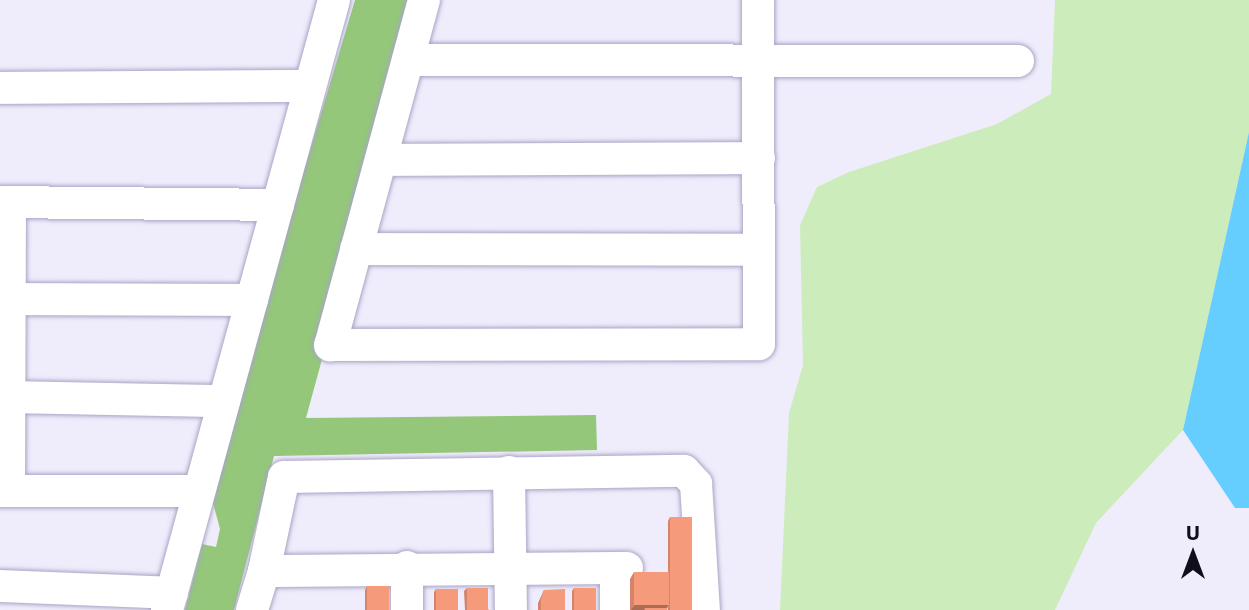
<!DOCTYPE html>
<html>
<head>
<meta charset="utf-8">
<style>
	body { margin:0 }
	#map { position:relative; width:1249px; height:610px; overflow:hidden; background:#efedfc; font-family:Commissioner,sans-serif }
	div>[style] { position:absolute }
	.green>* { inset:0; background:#ccedbb }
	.forest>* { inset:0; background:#94c77a }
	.water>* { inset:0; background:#66cefe }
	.roads { filter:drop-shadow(0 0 2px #a9a4c6) drop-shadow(0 0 2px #a9a4c6) }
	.minor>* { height:32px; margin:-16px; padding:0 16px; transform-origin:16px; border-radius:16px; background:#fff }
	.wall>* { inset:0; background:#d3846a }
	.shaded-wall>* { inset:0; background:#ac6c56 }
	.building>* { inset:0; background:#f59a7b; transform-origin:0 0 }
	span { translate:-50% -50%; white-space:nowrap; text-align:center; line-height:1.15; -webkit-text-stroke:7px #efedfc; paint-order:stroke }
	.north { position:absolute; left:1158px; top:519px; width:70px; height:70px; -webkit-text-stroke:5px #efedfc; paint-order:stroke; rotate:0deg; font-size:19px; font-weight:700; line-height:28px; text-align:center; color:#100e1a }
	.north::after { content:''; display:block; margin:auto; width:24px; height:32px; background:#100e1a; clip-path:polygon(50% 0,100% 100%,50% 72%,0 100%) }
</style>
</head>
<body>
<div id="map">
	<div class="green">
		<div style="clip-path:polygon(1055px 0,1249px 0,1249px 132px,1183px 430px,1096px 523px,1055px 610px,780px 610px,789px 413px,803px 365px,800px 225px,817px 187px,849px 172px,997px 124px,1051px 94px)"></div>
	</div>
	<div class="forest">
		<div style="clip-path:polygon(355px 0,420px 0,306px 418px,596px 415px,597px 450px,274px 456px,234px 610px,185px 610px,202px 544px,216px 547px,220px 529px,209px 488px)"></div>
	</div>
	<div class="water">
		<div style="clip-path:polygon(1249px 132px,1249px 508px,1235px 508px,1183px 430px)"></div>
	</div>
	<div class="roads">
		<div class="minor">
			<div style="left:424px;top:0;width:358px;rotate:105.2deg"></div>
			<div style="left:330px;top:345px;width:429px;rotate:-0.1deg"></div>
			<div style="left:759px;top:344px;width:344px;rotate:-90.2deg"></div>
			<div style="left:408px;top:60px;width:610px;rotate:0.09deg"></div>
			<div style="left:0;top:88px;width:309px;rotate:-0.4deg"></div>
			<div style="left:381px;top:160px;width:378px;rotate:-0.3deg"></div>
			<div style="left:0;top:202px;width:278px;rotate:0.6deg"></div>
			<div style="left:356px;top:249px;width:403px;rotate:0.1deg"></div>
			<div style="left:10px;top:299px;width:242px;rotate:0.2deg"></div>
			<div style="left:10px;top:397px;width:214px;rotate:1.1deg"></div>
			<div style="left:509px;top:472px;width:138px;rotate:89.2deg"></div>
			<div style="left:0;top:491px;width:198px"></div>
			<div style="left:9px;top:491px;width:289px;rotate:-89.8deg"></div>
			<div style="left:627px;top:568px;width:363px;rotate:179.5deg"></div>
			<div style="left:264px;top:571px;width:96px;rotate:-78deg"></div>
			<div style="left:284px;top:477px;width:400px;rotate:-0.9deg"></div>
			<div style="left:684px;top:471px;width:18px;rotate:47deg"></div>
			<div style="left:696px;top:484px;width:126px;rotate:86.4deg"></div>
			<div style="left:616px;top:569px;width:41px;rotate:90deg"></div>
			<div style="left:0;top:586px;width:172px;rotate:2.3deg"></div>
			<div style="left:167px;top:610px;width:632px;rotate:-74.69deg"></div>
			<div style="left:252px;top:610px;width:41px;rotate:-72.9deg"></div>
			<div style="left:407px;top:610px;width:43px;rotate:-90deg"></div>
		</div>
	</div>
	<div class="wall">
		<div style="clip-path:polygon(670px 517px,692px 610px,668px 610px,668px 606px,667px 610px,630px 610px,630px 579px,634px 572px,668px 572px,668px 521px)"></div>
		<div style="clip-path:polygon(367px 586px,389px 610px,365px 610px,365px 590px)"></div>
		<div style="clip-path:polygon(467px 588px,489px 610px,465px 610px,464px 591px)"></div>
		<div style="clip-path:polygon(574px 588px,596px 610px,572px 610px,572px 591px)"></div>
		<div style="clip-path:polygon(436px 589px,458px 610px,434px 610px,434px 592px)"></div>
		<div style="clip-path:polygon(544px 590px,565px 610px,538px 610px,538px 603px)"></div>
	</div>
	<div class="shaded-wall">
		<div style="clip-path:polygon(669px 604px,665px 610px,645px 608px,644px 610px,631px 610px,635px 605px)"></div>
	</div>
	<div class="building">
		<div style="left:670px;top:517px;width:22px;height:93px"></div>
		<div style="left:634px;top:572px;width:35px;height:33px"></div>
		<div style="left:367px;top:586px;width:22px;height:24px"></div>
		<div style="left:467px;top:588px;width:21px;height:22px"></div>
		<div style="left:574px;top:588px;width:22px;height:22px"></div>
		<div style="left:436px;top:589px;width:22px;height:21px"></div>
		<div style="clip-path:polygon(565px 589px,565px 610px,541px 610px,541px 599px,544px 590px)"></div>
		<div style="left:645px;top:608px;width:22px;height:2px"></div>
	</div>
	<div class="north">U</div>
</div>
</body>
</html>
